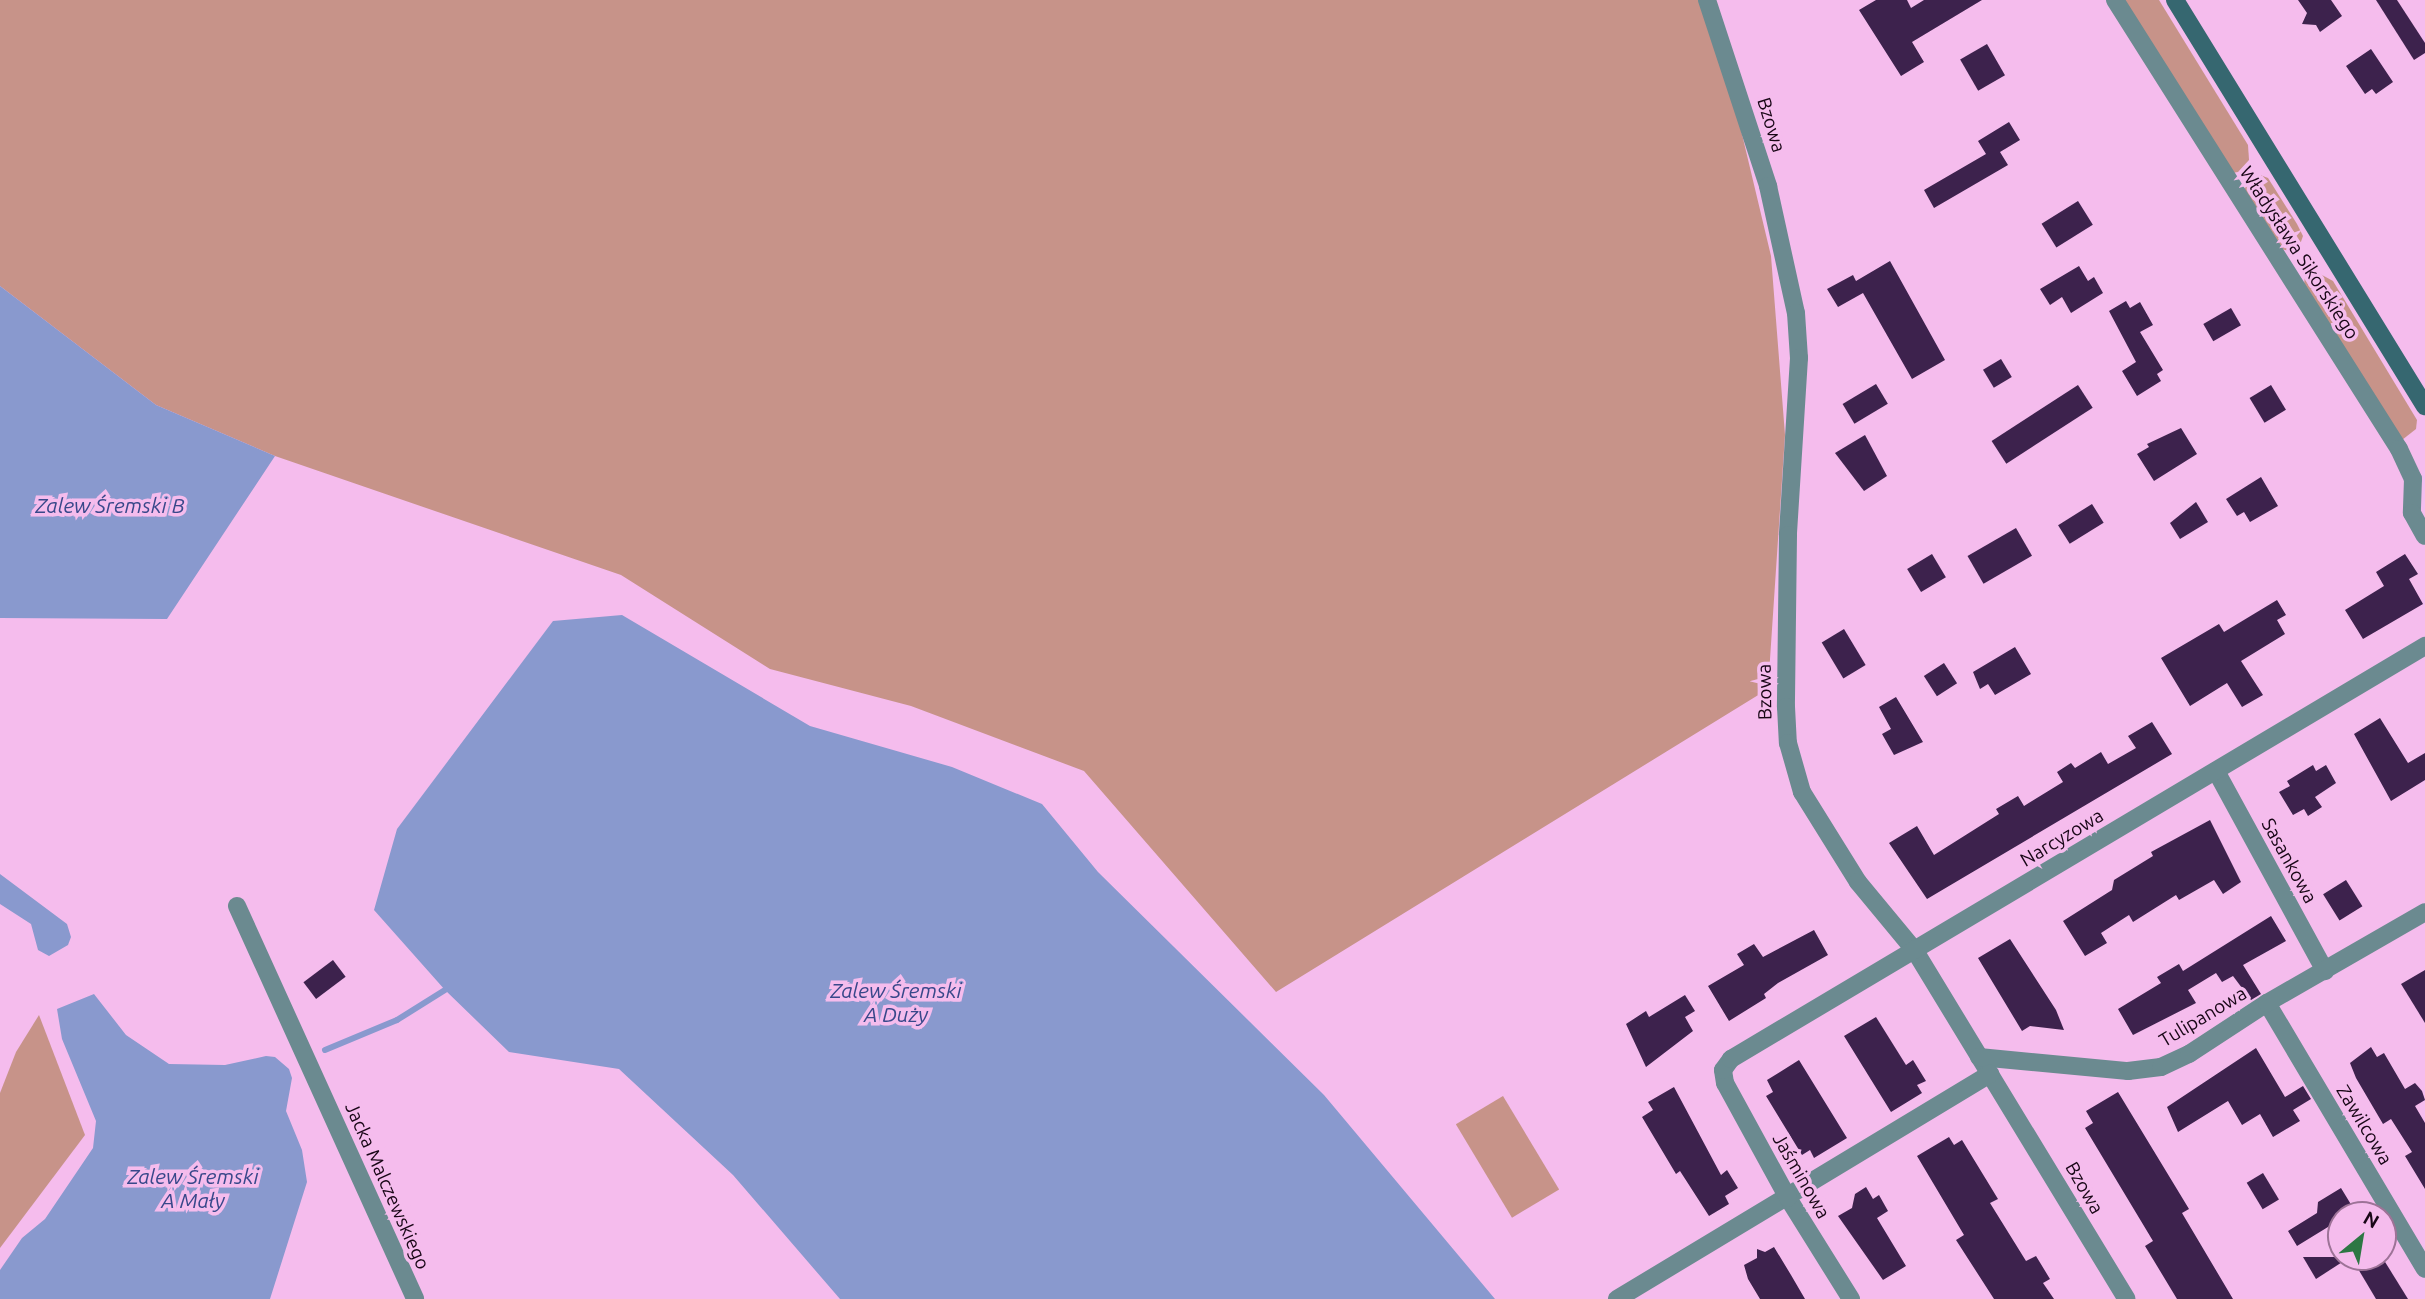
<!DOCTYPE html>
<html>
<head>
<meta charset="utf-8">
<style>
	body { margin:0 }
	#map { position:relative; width:2425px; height:1299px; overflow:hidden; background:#f5bced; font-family:Ubuntu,sans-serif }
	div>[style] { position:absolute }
	.green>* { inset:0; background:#c79389; transform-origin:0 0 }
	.water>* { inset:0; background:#8999ce }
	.stream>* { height:6px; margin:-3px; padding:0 3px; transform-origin:3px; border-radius:3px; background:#8999ce }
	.building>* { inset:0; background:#3d224d; transform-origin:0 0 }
	.street>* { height:18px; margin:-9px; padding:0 9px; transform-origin:9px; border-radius:9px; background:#6b8a90 }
	.secondary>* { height:18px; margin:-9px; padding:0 9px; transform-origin:9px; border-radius:9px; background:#366770 }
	span { translate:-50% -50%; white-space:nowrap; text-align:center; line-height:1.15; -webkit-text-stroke:7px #f5bced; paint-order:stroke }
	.street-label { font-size:19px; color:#180616 }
	.water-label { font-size:21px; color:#38488a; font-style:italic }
	.north { position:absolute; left:2327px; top:1201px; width:70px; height:70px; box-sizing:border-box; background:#f5bced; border:2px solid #9d7397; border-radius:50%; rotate:30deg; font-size:19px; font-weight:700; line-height:28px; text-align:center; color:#180616 }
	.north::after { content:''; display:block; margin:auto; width:24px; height:32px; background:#2d7744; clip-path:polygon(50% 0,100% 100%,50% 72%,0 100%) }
</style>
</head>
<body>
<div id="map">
	<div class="green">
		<div style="clip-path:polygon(0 0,1710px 0,1771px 256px,1785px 435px,1768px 689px,1276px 992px,1084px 771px,911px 706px,770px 669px,621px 575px,275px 456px,156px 405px,0 286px)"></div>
		<div style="clip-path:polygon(2122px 0,2159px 0,2248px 145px,2249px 160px,2238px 172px,2232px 173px)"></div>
		<div style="clip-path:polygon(2255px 173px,2268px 178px,2297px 224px,2303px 236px,2297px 253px,2278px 248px,2243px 191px)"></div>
		<div style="clip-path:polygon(2311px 269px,2333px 281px,2417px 420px,2416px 429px,2402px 440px,2304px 286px,2305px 274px)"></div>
		<div style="clip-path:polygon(39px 1015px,85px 1135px,0 1248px,0 1093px,16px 1052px)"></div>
		<div style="left:1503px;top:1096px;width:109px;height:55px;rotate:59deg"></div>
	</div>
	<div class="water">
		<div style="clip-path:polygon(0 286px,156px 405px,275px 456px,167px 619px,0 618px)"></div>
		<div style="clip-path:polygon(622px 615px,810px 726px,952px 767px,1042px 804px,1098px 872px,1324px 1095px,1495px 1299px,840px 1299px,733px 1175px,619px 1069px,509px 1052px,445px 990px,374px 910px,397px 829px,553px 621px)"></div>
		<div style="clip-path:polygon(0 874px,67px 924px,71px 937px,68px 945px,49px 956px,38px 950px,31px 924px,0 904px)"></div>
		<div style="clip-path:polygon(94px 994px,126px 1035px,169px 1064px,225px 1065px,266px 1056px,275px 1057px,289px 1069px,292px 1078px,286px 1111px,302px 1150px,307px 1182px,270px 1299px,0 1299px,0 1270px,22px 1238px,45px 1219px,93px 1148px,96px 1121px,62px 1039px,57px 1009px)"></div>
	</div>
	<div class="stream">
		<div style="left:325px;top:1050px;width:78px;rotate:-22.6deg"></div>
		<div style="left:397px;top:1020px;width:57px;rotate:-32deg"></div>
	</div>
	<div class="building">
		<div style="clip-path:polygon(1876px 0,1907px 0,1911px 8px,1924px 0,1982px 0,1912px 42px,1924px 62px,1901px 76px,1859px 10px)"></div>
		<div style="clip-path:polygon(2298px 0,2331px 0,2342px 16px,2320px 32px,2316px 25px,2302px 24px,2307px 13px)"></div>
		<div style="clip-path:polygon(2376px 0,2397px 0,2425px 43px,2425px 53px,2414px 60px)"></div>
		<div style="left:1987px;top:44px;width:36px;height:31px;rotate:60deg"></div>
		<div style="clip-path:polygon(2371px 49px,2393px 82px,2376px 94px,2372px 89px,2365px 94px,2346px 66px)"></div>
		<div style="clip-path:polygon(2009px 122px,2020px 140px,2000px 152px,2008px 165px,1934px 208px,1924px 190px,1986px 154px,1978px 141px)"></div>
		<div style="left:2078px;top:201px;width:28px;height:43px;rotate:58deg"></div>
		<div style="clip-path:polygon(1890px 261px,1945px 360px,1912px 379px,1863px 293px,1838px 307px,1827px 289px,1853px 275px,1856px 281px)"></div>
		<div style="clip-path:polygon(2079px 266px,2088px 281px,2094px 277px,2103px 293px,2071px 313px,2062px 297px,2050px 305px,2040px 289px)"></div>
		<div style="clip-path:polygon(2126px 301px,2130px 308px,2140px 302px,2153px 325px,2140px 332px,2163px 370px,2157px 374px,2161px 381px,2137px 396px,2122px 371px,2136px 362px,2109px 311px)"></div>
		<div style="left:2231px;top:308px;width:20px;height:32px;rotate:60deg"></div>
		<div style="left:2001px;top:359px;width:21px;height:21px;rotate:59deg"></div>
		<div style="left:1876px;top:384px;width:23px;height:39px;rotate:59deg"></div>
		<div style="left:2078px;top:385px;width:27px;height:103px;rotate:57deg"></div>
		<div style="left:2271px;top:385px;width:29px;height:25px;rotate:59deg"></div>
		<div style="clip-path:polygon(2181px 428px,2197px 454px,2154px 481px,2137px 454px,2149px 447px,2147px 444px)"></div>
		<div style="clip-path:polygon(1865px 435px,1887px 476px,1864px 491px,1835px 453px)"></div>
		<div style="clip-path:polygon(2261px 477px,2278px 506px,2250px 522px,2244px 512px,2237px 516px,2226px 499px)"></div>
		<div style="clip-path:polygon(2196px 502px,2208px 522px,2180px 539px,2170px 523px)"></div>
		<div style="left:2092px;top:504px;width:22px;height:40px;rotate:58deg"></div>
		<div style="left:2016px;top:528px;width:32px;height:56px;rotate:60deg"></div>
		<div style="left:1932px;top:554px;width:27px;height:29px;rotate:59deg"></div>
		<div style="clip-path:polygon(2405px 554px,2418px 574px,2409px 579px,2423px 604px,2363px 639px,2345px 610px,2384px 586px,2376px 572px)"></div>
		<div style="clip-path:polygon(2277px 600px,2286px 615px,2277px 620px,2285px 634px,2241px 661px,2263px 695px,2242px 707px,2227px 683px,2190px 706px,2161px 658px,2219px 624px,2224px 632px)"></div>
		<div style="left:1844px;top:629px;width:42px;height:26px;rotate:59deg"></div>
		<div style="clip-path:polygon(2015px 647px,2031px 674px,1995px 695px,1988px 684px,1980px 689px,1973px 672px)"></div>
		<div style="left:1944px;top:663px;width:24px;height:24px;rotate:57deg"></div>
		<div style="clip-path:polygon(1896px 697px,1923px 742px,1894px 755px,1882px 734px,1891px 729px,1879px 707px)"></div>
		<div style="clip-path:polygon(2380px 718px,2408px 763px,2425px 753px,2425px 780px,2391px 801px,2354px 734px)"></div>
		<div style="clip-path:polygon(2152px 722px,2172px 754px,1927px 899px,1889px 843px,1917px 826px,1934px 855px,1999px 814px,1996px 809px,2018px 796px,2024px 806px,2063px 782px,2057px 772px,2071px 763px,2075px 768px,2101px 752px,2108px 764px,2136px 748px,2128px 736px)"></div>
		<div style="clip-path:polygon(2313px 765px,2316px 771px,2326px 765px,2336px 783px,2315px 797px,2322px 807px,2308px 816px,2304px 809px,2293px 815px,2279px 792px,2290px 786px,2287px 781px)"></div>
		<div style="clip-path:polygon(2210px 820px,2241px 882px,2223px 894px,2214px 880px,2179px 900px,2176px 895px,2133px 922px,2129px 915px,2101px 933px,2107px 943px,2085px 956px,2063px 921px,2112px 890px,2114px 880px,2153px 856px,2151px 852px)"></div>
		<div style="left:2346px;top:880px;width:31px;height:27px;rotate:58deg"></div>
		<div style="clip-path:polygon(2271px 916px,2286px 941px,2243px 965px,2261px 994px,2251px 1000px,2233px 976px,2222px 982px,2216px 973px,2188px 990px,2196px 1003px,2133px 1035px,2118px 1009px,2161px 983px,2157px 977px,2179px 964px,2183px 971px)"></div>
		<div style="clip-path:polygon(1814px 930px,1828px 955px,1778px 983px,1764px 994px,1766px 998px,1729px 1021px,1708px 986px,1744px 965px,1737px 954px,1754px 944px,1763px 957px)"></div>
		<div style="clip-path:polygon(2010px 939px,2056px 1010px,2064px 1030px,2030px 1026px,2022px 1031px,1978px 958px)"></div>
		<div style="left:333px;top:960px;width:21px;height:37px;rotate:53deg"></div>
		<div style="clip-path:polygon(2425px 970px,2425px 1023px,2401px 984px)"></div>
		<div style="clip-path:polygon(1685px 995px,1695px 1011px,1685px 1017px,1693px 1031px,1646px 1067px,1626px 1024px,1646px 1011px,1649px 1017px)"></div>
		<div style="clip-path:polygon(1876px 1017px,1906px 1065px,1913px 1060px,1926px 1081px,1917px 1085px,1922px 1093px,1891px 1112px,1844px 1036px)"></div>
		<div style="clip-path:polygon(2371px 1047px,2377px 1057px,2384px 1053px,2405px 1089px,2415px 1083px,2422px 1091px,2425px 1100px,2415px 1106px,2425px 1123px,2425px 1189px,2405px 1156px,2412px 1152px,2391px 1119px,2383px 1124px,2356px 1078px,2350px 1063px)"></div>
		<div style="clip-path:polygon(2256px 1048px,2285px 1097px,2303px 1086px,2311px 1099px,2293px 1110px,2300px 1121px,2273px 1137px,2260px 1114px,2242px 1125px,2228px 1101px,2178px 1132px,2167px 1107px)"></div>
		<div style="clip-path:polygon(1799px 1060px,1847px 1138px,1814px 1158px,1810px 1150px,1802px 1155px,1766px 1096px,1773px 1092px,1767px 1080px)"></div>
		<div style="clip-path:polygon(1674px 1087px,1721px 1175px,1727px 1170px,1738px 1188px,1725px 1196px,1729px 1204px,1709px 1216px,1680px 1171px,1676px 1174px,1642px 1117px,1653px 1110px,1648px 1102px)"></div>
		<div style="clip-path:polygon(2118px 1092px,2189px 1209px,2182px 1213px,2233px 1299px,2177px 1299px,2145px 1246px,2153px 1241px,2085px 1128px,2093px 1123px,2086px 1111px)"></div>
		<div style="clip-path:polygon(1949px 1137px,1954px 1145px,1962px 1140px,1998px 1199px,1990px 1203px,2026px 1261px,2036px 1256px,2050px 1279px,2043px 1283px,2054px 1299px,1994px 1299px,1956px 1240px,1964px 1235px,1917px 1156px)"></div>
		<div style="left:2263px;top:1173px;width:31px;height:19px;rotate:59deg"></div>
		<div style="clip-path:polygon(1866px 1187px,1873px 1199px,1879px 1195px,1888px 1211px,1877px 1218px,1906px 1266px,1883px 1280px,1838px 1216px,1852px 1208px,1855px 1194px)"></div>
		<div style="clip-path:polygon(2341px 1188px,2355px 1211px,2341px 1215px,2341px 1219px,2297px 1246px,2288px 1231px,2317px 1213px,2318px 1202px)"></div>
		<div style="clip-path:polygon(1774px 1247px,1791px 1275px,1805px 1299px,1760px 1299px,1748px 1279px,1744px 1265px,1757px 1258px,1757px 1249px,1765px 1252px)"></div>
		<div style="clip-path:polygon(2303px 1257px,2350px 1257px,2316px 1279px)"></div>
		<div style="clip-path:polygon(2351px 1257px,2382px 1257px,2408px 1299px,2376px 1299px)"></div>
	</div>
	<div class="street">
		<div style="left:1707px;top:0;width:196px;rotate:71.8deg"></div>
		<div style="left:1768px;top:186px;width:130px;rotate:77.6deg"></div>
		<div style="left:1796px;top:313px;width:45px;rotate:86.2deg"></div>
		<div style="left:1799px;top:358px;width:177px;rotate:93.6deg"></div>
		<div style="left:1788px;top:535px;width:172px;rotate:90.7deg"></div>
		<div style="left:1786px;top:707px;width:36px;rotate:87deg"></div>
		<div style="left:1788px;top:743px;width:51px;rotate:74.1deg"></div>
		<div style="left:1802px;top:792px;width:106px;rotate:58.1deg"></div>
		<div style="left:1858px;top:882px;width:89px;rotate:50.4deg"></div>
		<div style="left:1915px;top:951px;width:407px;rotate:58.7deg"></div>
		<div style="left:2115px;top:0;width:531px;rotate:57.69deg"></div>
		<div style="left:2399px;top:449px;width:33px;rotate:65deg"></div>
		<div style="left:2413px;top:479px;width:34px;rotate:92deg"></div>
		<div style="left:2412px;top:513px;width:26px;rotate:61deg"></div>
		<div style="left:2216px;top:771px;width:228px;rotate:61.4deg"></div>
		<div style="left:237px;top:906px;width:431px;rotate:65.6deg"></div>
		<div style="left:2267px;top:1003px;width:309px;rotate:59.3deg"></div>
		<div style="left:1979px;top:1057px;width:150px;rotate:5.4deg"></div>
		<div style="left:2128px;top:1071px;width:33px;rotate:-7deg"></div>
		<div style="left:2161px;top:1067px;width:31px;rotate:-25deg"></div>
		<div style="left:2189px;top:1054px;width:93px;rotate:-33.2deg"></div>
		<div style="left:2267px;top:1003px;width:182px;rotate:-29.9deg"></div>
		<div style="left:1617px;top:1299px;width:436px;rotate:-31.1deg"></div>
		<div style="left:1851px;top:1299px;width:119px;rotate:-122deg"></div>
		<div style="left:1788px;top:1198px;width:131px;rotate:-118.7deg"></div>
		<div style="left:1725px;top:1083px;width:13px;rotate:-99deg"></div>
		<div style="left:1723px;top:1070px;width:14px;rotate:-54deg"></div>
		<div style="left:1731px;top:1059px;width:808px;rotate:-30.76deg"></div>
	</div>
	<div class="secondary">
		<div style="left:2175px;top:0;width:477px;rotate:58.4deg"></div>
	</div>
	<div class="street-label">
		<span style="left:1771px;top:125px;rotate:73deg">Bzowa</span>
		<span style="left:2299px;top:253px;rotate:57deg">Władysława Sikorskiego</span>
		<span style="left:1765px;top:692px;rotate:-91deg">Bzowa</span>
		<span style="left:2062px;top:838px;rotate:-31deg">Narcyzowa</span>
		<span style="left:2289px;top:861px;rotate:61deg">Sasankowa</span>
		<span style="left:2203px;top:1017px;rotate:-31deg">Tulipanowa</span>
		<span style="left:2364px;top:1125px;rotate:59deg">Zawilcowa</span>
		<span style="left:1801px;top:1176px;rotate:60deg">Jaśminowa</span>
		<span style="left:387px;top:1186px;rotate:66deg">Jacka Malczewskiego</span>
		<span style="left:2084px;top:1188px;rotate:60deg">Bzowa</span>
	</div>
	<div class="water-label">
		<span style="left:110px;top:505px">Zalew Śremski B</span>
		<span style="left:896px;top:1002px">Zalew Śremski<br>A Duży</span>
		<span style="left:193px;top:1188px">Zalew Śremski<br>A Mały</span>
	</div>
	<div class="north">N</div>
</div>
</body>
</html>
